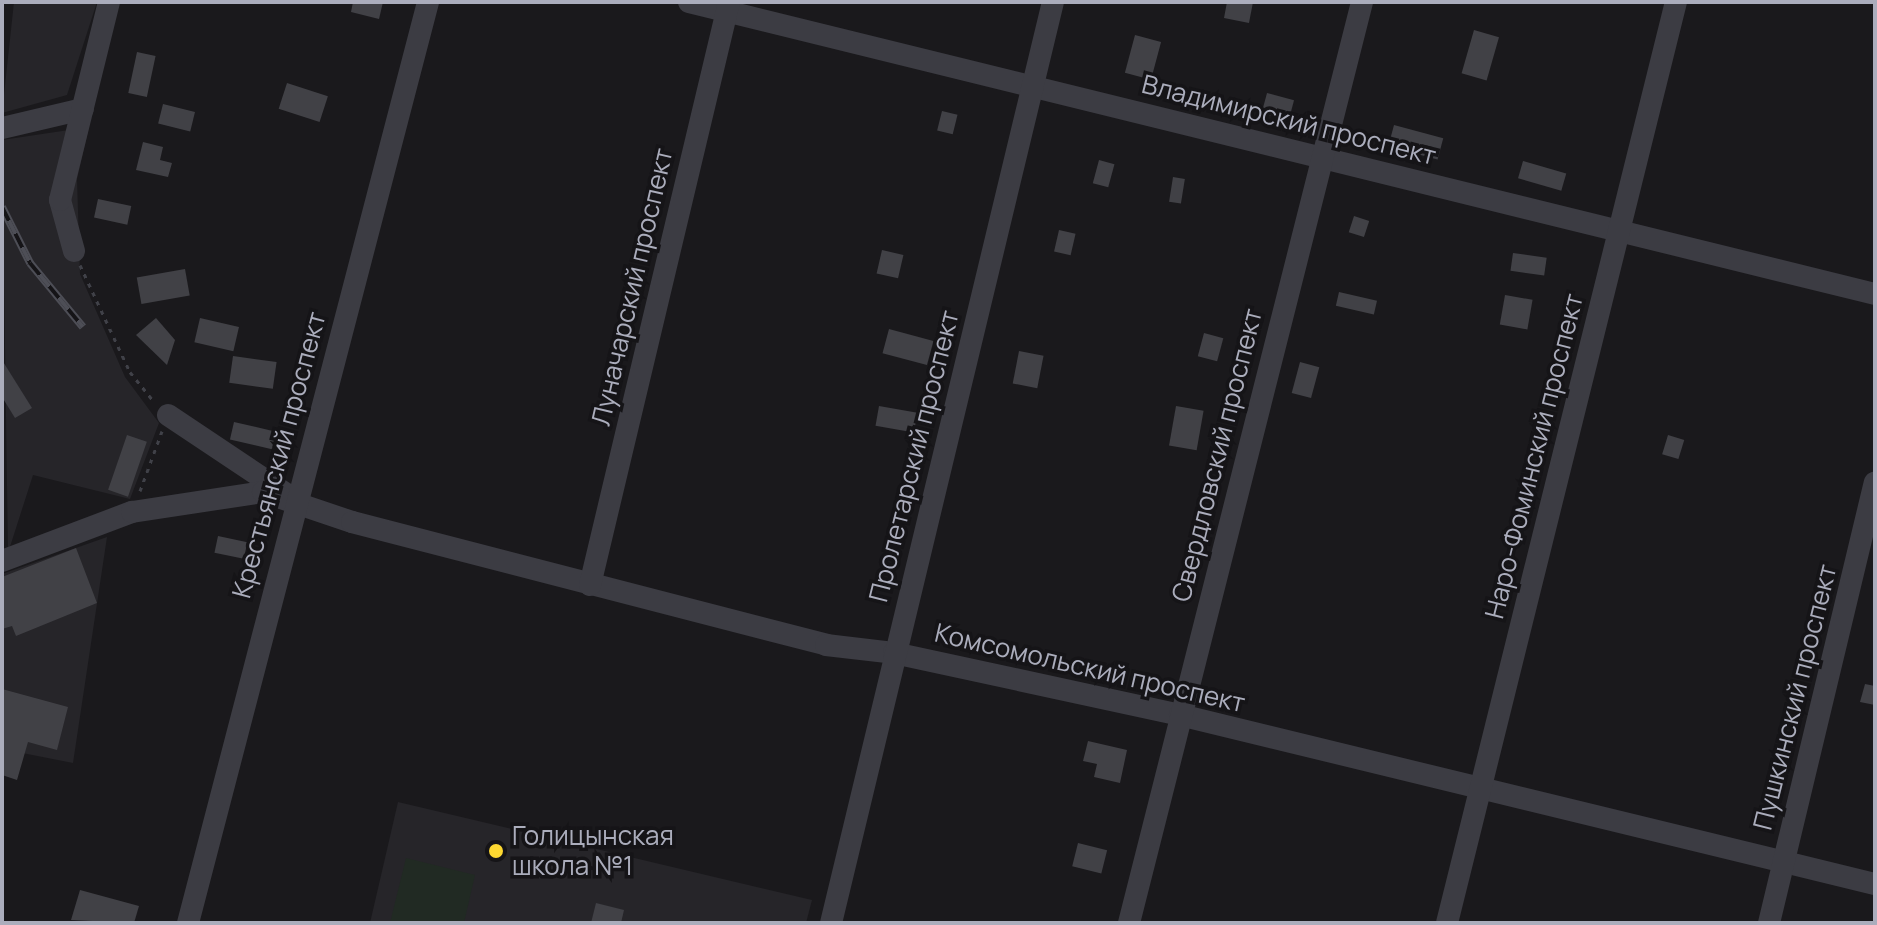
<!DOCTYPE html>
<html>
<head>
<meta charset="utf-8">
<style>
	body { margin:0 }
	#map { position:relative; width:1877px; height:925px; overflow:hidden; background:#1a191c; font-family:Manrope,sans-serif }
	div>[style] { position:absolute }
	.built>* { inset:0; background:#262529 }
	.green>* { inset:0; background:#212a23 }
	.building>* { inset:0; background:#414146; transform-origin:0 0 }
	.path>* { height:3px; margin-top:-1.5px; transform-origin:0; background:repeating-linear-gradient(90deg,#404148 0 4px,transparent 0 10px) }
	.minor>* { height:22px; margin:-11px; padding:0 11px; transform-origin:11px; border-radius:11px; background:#3c3c43 }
	.rail>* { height:8px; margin-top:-4px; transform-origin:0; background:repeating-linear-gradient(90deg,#151417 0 15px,#4d4e56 0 30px); box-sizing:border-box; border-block:2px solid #4d4e56 }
	.dots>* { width:22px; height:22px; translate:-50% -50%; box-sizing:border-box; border:4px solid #151417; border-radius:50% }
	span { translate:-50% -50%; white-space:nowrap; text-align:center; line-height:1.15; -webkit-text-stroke:7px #151417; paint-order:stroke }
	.street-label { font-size:26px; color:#abadbc }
	.poi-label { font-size:26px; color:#abadbc }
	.left { translate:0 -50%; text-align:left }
	.frame { position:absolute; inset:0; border:4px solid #abadbc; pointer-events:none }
</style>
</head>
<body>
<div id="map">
	<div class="built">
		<div style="clip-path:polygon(14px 2px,97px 2px,67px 95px,2px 113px)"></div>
		<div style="clip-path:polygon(89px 127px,77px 179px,80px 274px,125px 377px,159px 423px,130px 499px,33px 475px,8px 553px,2px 140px)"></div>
		<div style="clip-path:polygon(107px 537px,73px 763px,2px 749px,2px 574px)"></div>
		<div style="clip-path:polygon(398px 802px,812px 900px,806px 923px,370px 923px)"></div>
	</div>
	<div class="green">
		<div style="clip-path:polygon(406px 858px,475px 875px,464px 923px,390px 923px)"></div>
	</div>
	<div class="building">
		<div style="clip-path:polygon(353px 2px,383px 2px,379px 19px,351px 12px)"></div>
		<div style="clip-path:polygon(1227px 2px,1253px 2px,1249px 23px,1224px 18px)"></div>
		<div style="left:1474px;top:30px;width:26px;height:45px;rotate:16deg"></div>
		<div style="left:1135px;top:35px;width:27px;height:39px;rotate:15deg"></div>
		<div style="left:137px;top:52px;width:19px;height:42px;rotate:12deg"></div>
		<div style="left:287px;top:83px;width:43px;height:27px;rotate:18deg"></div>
		<div style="left:1267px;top:93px;width:28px;height:21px;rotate:15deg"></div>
		<div style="left:163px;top:104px;width:33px;height:20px;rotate:14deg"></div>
		<div style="left:942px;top:111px;width:16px;height:20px;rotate:14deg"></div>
		<div style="left:1394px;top:125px;width:51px;height:22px;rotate:15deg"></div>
		<div style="clip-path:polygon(143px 142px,163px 147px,160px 160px,172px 163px,168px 177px,136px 170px)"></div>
		<div style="left:1099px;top:160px;width:16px;height:24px;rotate:15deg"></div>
		<div style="left:1523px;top:161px;width:45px;height:18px;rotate:16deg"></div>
		<div style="left:1173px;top:177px;width:12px;height:25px;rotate:9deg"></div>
		<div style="left:98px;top:199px;width:34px;height:19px;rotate:12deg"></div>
		<div style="left:1354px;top:216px;width:16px;height:17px;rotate:18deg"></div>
		<div style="left:1059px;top:230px;width:17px;height:22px;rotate:13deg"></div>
		<div style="left:882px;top:250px;width:22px;height:24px;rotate:13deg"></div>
		<div style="left:1513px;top:253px;width:34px;height:18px;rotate:8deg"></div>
		<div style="left:185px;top:269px;width:27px;height:49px;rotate:80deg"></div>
		<div style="left:1339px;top:292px;width:39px;height:14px;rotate:13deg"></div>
		<div style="left:1505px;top:295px;width:28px;height:30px;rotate:10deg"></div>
		<div style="clip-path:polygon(156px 318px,175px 340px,167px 365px,136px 335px)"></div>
		<div style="left:200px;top:318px;width:40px;height:25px;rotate:13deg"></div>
		<div style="left:889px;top:329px;width:46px;height:25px;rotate:15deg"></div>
		<div style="left:1204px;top:333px;width:20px;height:24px;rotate:15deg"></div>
		<div style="left:1019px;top:351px;width:25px;height:33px;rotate:11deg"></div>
		<div style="left:233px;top:356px;width:44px;height:27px;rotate:8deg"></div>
		<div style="clip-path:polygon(2px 360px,32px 408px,15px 418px,2px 397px)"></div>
		<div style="left:1300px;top:362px;width:20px;height:32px;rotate:15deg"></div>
		<div style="left:879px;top:406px;width:39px;height:20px;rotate:10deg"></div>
		<div style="left:1176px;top:406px;width:28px;height:40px;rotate:10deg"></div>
		<div style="left:234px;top:422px;width:43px;height:18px;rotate:13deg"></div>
		<div style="left:127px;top:435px;width:21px;height:58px;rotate:19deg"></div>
		<div style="left:1668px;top:435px;width:17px;height:20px;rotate:17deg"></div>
		<div style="left:218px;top:536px;width:30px;height:17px;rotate:12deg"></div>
		<div style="clip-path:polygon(76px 548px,97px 603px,16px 636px,12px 626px,2px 629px,2px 577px)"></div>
		<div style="clip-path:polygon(1865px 684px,1875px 686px,1875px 705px,1860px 702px)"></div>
		<div style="clip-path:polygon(2px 689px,68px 707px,57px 750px,28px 742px,17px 780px,2px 775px)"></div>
		<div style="clip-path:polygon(1088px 741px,1127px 750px,1120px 783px,1094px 777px,1097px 764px,1083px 761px)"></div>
		<div style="left:1078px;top:843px;width:30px;height:24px;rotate:14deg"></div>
		<div style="clip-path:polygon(80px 890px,139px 906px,134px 923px,71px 920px)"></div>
		<div style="clip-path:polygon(596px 903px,624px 910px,621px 923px,591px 923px)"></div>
	</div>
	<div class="path">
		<div style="left:80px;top:265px;width:118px;rotate:65deg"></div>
		<div style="left:130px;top:372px;width:38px;rotate:51deg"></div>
		<div style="left:140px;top:491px;width:64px;rotate:-69.9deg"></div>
	</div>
	<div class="minor">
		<div style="left:689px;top:2px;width:1221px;rotate:13.83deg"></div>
		<div style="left:2px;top:128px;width:83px;rotate:-13.2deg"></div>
		<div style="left:74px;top:251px;width:53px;rotate:-105.4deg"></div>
		<div style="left:60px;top:200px;width:204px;rotate:-76.1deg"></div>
		<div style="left:168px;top:415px;width:144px;rotate:33.7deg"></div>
		<div style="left:2px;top:561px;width:139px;rotate:-20.7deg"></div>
		<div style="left:132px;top:512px;width:133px;rotate:-8.7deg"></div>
		<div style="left:263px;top:492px;width:94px;rotate:18.6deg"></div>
		<div style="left:352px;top:522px;width:490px;rotate:14.5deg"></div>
		<div style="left:826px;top:645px;width:68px;rotate:6.7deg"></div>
		<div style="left:894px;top:653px;width:293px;rotate:12.2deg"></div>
		<div style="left:1180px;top:715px;width:715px;rotate:13.67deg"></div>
		<div style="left:590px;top:585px;width:599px;rotate:-76.59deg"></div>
		<div style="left:188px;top:923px;width:952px;rotate:-75.39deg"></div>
		<div style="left:831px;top:923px;width:947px;rotate:-76.45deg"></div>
		<div style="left:1129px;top:923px;width:950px;rotate:-75.8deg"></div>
		<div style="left:1447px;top:923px;width:949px;rotate:-76.04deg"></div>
		<div style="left:1769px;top:923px;width:453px;rotate:-76.5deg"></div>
	</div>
	<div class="rail">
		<div style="left:2px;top:207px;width:63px;rotate:63.4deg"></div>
		<div style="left:30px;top:263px;width:83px;rotate:50.4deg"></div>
	</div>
	<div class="dots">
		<div style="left:496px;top:851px;background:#fcd731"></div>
	</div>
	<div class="street-label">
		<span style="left:1289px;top:120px;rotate:14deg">Владимирский проспект</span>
		<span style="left:632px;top:287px;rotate:-77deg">Луначарский проспект</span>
		<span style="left:279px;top:455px;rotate:-75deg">Крестьянский проспект</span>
		<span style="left:1217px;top:455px;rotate:-76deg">Свердловский проспект</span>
		<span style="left:914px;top:456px;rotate:-76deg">Пролетарский проспект</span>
		<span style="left:1534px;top:456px;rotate:-76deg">Наро-Фоминский проспект</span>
		<span style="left:1090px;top:668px;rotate:13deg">Комсомольский проспект</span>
		<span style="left:1795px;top:697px;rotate:-76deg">Пушкинский проспект</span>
	</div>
	<div class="poi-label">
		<span class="left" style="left:512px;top:851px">Голицынская<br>школа №1</span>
	</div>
	<div class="frame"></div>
</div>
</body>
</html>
